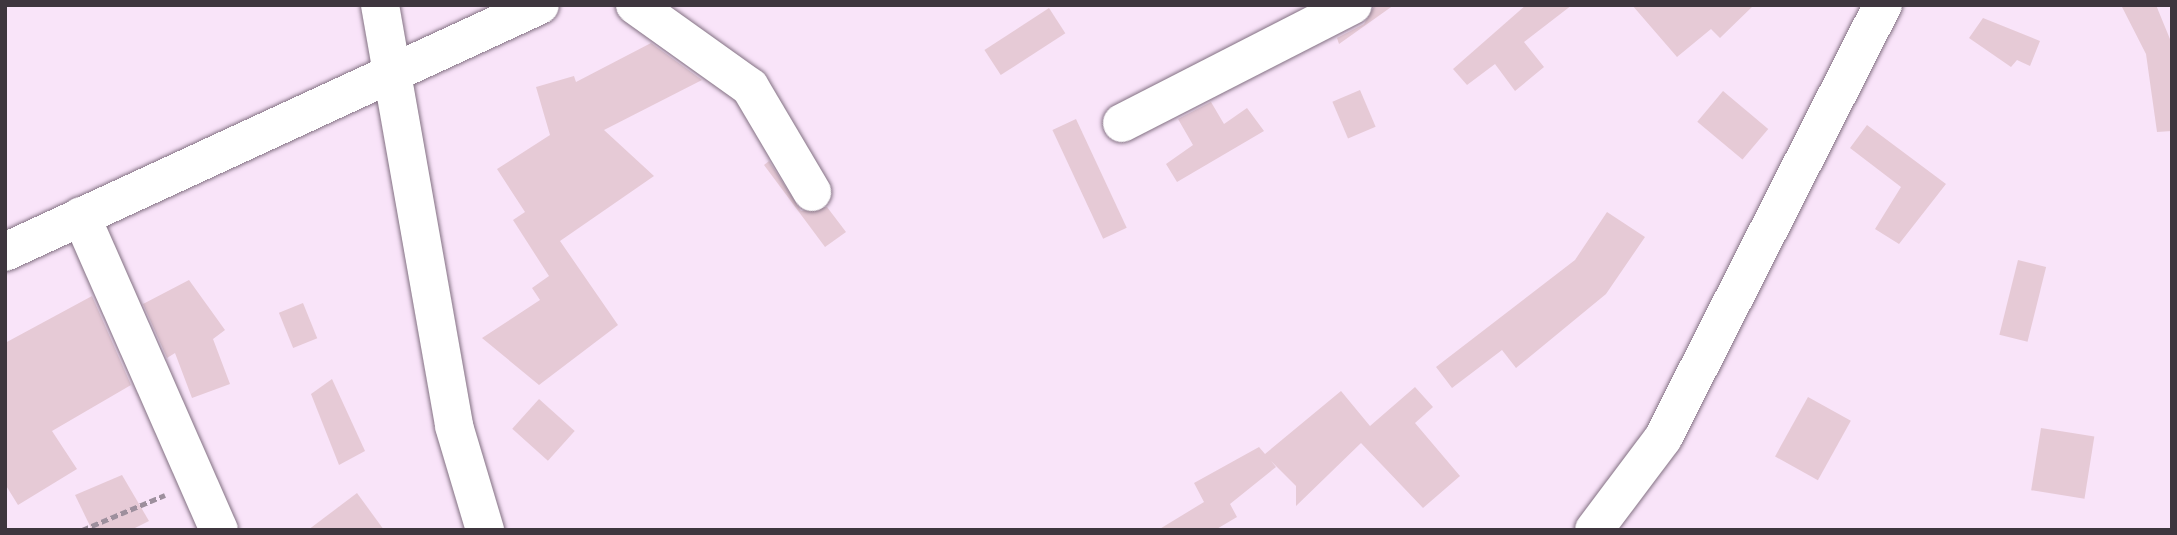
<!DOCTYPE html>
<html>
<head>
<meta charset="utf-8">
<style>
	body { margin:0 }
	#map { position:relative; width:2177px; height:535px; overflow:hidden; background:#f9e4f9; font-family:"Playfair Display",serif }
	div>[style] { position:absolute }
	.building>* { inset:0; background:#e6cad6; transform-origin:0 0 }
	.path>* { height:4.5px; margin-top:-2.25px; transform-origin:0; background:repeating-linear-gradient(90deg,#9d8f9d 0 7px,transparent 0 10.5px) }
	.roads { filter:drop-shadow(0 0 2px #827082) drop-shadow(0 0 2px #827082) }
	.minor>* { height:38px; margin:-19px; padding:0 19px; transform-origin:19px; border-radius:19px; background:#fff }
	.tertiary>* { height:38px; margin:-19px; padding:0 19px; transform-origin:19px; border-radius:19px; background:#fff }
	span { translate:-50% -50%; white-space:nowrap; text-align:center; line-height:1.15; -webkit-text-stroke:6px #f9e4f9; paint-order:stroke }
	.frame { position:absolute; inset:0; border:7px solid #3e363e; pointer-events:none }
</style>
</head>
<body>
<div id="map">
	<div class="building">
		<div style="clip-path:polygon(1375px 5px,1394px 5px,1339px 44px,1337px 38px,1364px 24px)"></div>
		<div style="clip-path:polygon(1526px 5px,1572px 5px,1524px 42px,1544px 67px,1515px 91px,1495px 64px,1467px 85px,1453px 69px)"></div>
		<div style="clip-path:polygon(1632px 5px,1754px 5px,1720px 38px,1711px 29px,1677px 57px)"></div>
		<div style="clip-path:polygon(2121px 5px,2156px 5px,2172px 44px,2172px 131px,2157px 132px,2146px 54px)"></div>
		<div style="left:1049px;top:8px;width:30px;height:77px;rotate:57deg"></div>
		<div style="clip-path:polygon(1983px 18px,2040px 41px,2030px 66px,2017px 60px,2011px 67px,1969px 38px)"></div>
		<div style="clip-path:polygon(651px 43px,702px 80px,604px 130px,654px 176px,560px 241px,618px 325px,539px 385px,482px 338px,540px 300px,532px 288px,549px 276px,513px 220px,525px 212px,497px 169px,550px 135px,536px 87px,574px 76px,576px 82px)"></div>
		<div style="left:1360px;top:90px;width:40px;height:30px;rotate:67deg"></div>
		<div style="left:1723px;top:91px;width:59px;height:40px;rotate:40deg"></div>
		<div style="clip-path:polygon(1211px 102px,1224px 124px,1247px 108px,1264px 131px,1177px 182px,1166px 164px,1193px 145px,1178px 119px)"></div>
		<div style="left:1076px;top:119px;width:120px;height:26px;rotate:65deg"></div>
		<div style="clip-path:polygon(1867px 125px,1946px 184px,1899px 244px,1875px 229px,1901px 187px,1850px 148px)"></div>
		<div style="clip-path:polygon(769px 161px,801px 211px,827px 207px,846px 232px,825px 247px,764px 165px)"></div>
		<div style="clip-path:polygon(1607px 212px,1645px 237px,1606px 294px,1516px 368px,1502px 350px,1452px 388px,1436px 367px,1575px 260px)"></div>
		<div style="left:2018px;top:260px;width:29px;height:77px;rotate:14deg"></div>
		<div style="clip-path:polygon(189px 280px,225px 330px,213px 339px,230px 384px,192px 398px,175px 353px,167px 358px,143px 304px)"></div>
		<div style="clip-path:polygon(92px 296px,131px 385px,52px 431px,77px 469px,18px 505px,5px 484px,5px 343px)"></div>
		<div style="left:303px;top:303px;width:38px;height:26px;rotate:68deg"></div>
		<div style="clip-path:polygon(332px 379px,365px 451px,339px 465px,311px 394px)"></div>
		<div style="clip-path:polygon(1415px 387px,1433px 407px,1415px 423px,1460px 476px,1423px 508px,1361px 443px,1296px 506px,1296px 486px,1271px 461px,1276px 467px,1230px 504px,1237px 517px,1215px 530px,1158px 530px,1204px 502px,1194px 483px,1259px 447px,1265px 454px,1341px 391px,1370px 426px)"></div>
		<div style="left:1808px;top:397px;width:49px;height:68px;rotate:29deg"></div>
		<div style="left:539px;top:399px;width:48px;height:40px;rotate:42deg"></div>
		<div style="left:2041px;top:428px;width:54px;height:63px;rotate:9deg"></div>
		<div style="clip-path:polygon(122px 475px,149px 521px,131px 530px,92px 530px,75px 495px)"></div>
		<div style="clip-path:polygon(357px 493px,384px 530px,308px 530px)"></div>
	</div>
	<div class="path">
		<div style="left:82px;top:530px;width:90px;rotate:-22.9deg"></div>
	</div>
	<div class="roads">
		<div class="minor">
			<div style="left:380px;top:5px;width:427px;rotate:80deg"></div>
			<div style="left:454px;top:426px;width:109px;rotate:73.4deg"></div>
			<div style="left:635px;top:5px;width:141px;rotate:35.5deg"></div>
			<div style="left:750px;top:87px;width:122px;rotate:59.4deg"></div>
			<div style="left:1122px;top:123px;width:259px;rotate:-27.1deg"></div>
			<div style="left:81px;top:216px;width:343px;rotate:66.3deg"></div>
			<div style="left:5px;top:252px;width:589px;rotate:-24.78deg"></div>
		</div>
		<div class="tertiary">
			<div style="left:1594px;top:530px;width:115px;rotate:-53.1deg"></div>
			<div style="left:1663px;top:438px;width:486px;rotate:-63.1deg"></div>
		</div>
	</div>
	<div class="frame"></div>
</div>
</body>
</html>
